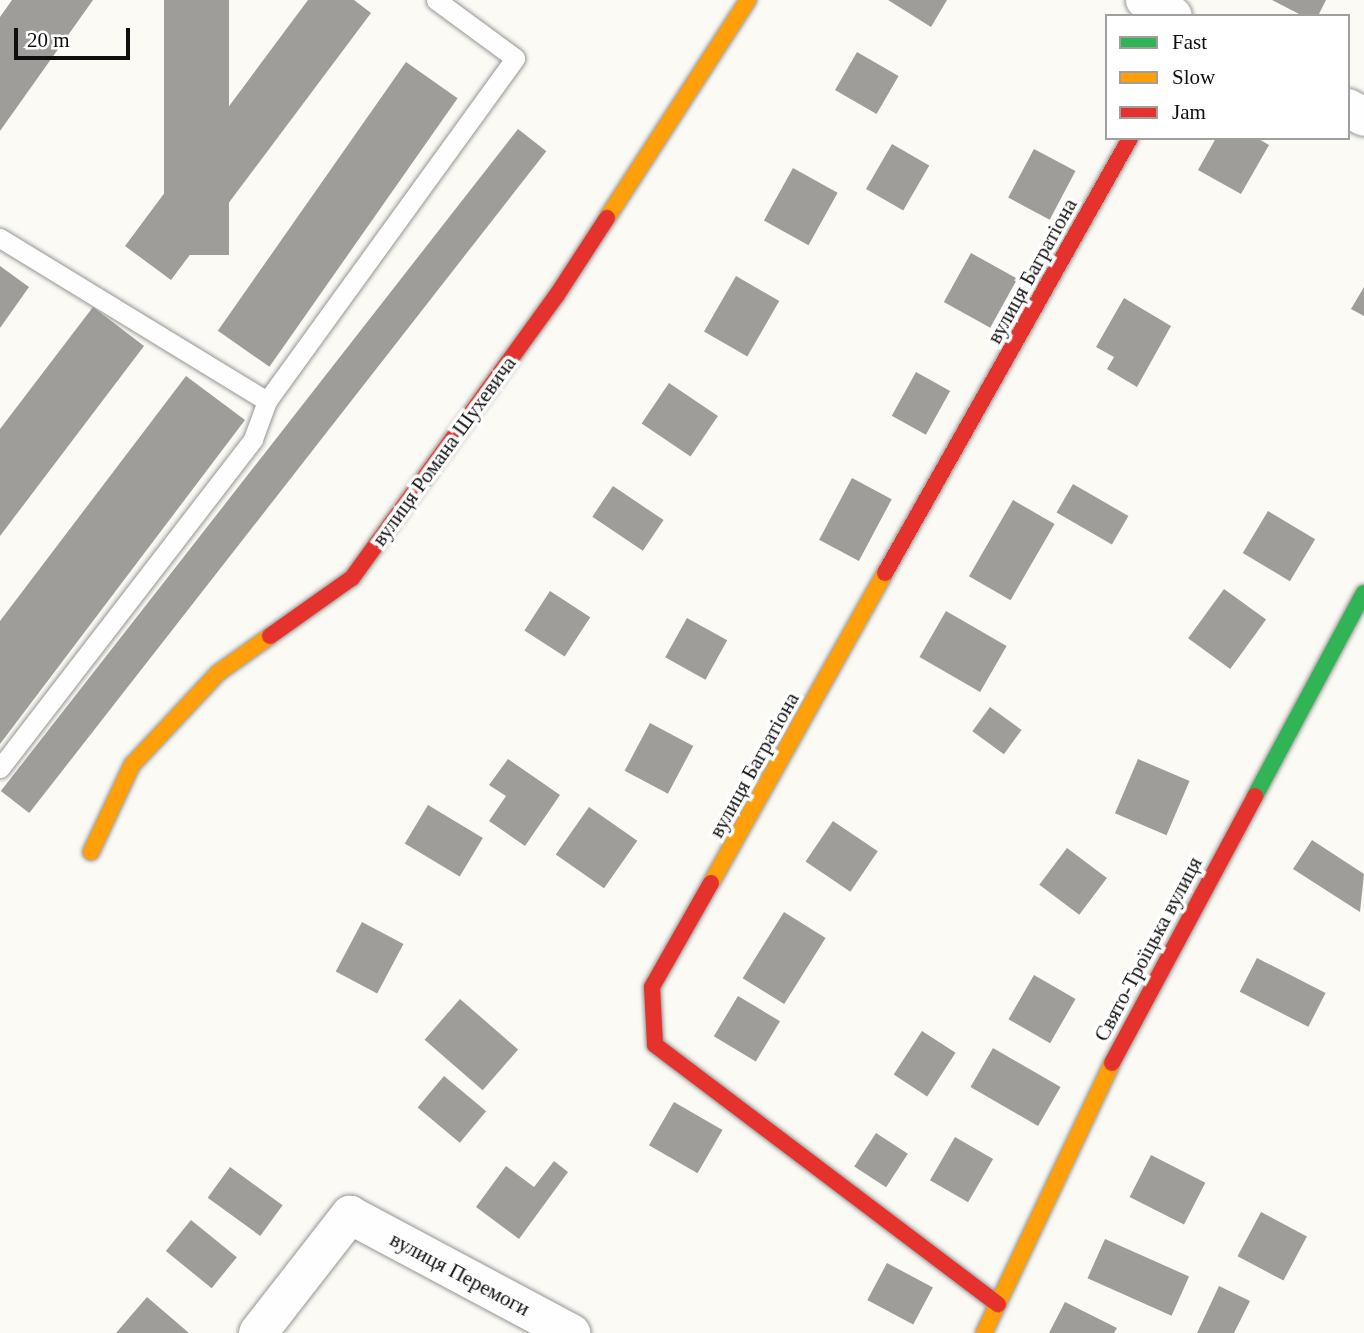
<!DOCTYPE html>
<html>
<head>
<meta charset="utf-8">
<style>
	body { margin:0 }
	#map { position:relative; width:1364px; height:1333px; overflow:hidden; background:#fbfaf5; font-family:Georgia,serif }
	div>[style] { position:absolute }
	.building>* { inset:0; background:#9f9d9a; transform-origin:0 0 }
	.roads { filter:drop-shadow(0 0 2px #959593) drop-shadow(0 0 2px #959593) }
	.lane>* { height:19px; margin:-9.5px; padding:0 9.5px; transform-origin:9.5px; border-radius:9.5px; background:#fefefe }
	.street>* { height:38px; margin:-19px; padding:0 19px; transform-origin:19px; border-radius:19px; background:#fefefe }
	.fast>* { height:16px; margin:-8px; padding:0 8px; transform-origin:8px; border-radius:8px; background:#30b455 }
	.slow>* { height:16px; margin:-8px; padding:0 8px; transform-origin:8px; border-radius:8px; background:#ff9f0a }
	.jam>* { height:16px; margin:-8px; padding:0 8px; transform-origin:8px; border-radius:8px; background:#e5322d }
	span { translate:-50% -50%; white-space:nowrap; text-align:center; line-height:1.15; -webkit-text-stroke:7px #fff; paint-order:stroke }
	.street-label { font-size:21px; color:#0f0f0f }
	.legend { position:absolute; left:1105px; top:14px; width:245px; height:126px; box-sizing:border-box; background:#fff; border:2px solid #9f9f9f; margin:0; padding:9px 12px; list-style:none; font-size:21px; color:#0f0f0f }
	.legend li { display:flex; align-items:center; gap:14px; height:35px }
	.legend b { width:35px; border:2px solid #9f9f9f }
	.scale { position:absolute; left:14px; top:28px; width:116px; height:32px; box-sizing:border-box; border:4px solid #0f0f0f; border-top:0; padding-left:9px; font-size:21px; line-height:24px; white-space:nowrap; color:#0f0f0f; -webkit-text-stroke:5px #fff; paint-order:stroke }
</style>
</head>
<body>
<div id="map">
	<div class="building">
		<div style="clip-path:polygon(12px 0,93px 0,0 131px,0 17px)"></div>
		<div style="left:164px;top:0;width:65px;height:255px"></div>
		<div style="clip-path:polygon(308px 0,354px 0,371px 13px,171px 280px,125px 246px)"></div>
		<div style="clip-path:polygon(888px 0,947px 0,931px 27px)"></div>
		<div style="clip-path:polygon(1272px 0,1326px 0,1318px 16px,1303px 16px)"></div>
		<div style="left:857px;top:52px;width:48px;height:44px;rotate:30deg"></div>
		<div style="left:406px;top:62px;width:63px;height:328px;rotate:35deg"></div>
		<div style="left:518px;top:129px;width:36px;height:840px;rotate:38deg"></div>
		<div style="clip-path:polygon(1216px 138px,1257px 138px,1269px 145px,1241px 194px,1198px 170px)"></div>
		<div style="left:892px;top:144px;width:43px;height:52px;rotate:30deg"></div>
		<div style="left:1034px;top:149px;width:47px;height:55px;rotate:28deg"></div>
		<div style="left:793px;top:168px;width:51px;height:60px;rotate:29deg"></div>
		<div style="left:971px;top:253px;width:53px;height:56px;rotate:29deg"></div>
		<div style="clip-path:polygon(0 266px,29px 287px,0 328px)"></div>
		<div style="left:736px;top:276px;width:50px;height:64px;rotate:30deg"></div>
		<div style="clip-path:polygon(1364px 287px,1364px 316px,1351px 309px)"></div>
		<div style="clip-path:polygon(1124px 298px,1171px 326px,1137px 387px,1107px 369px,1114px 357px,1096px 347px)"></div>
		<div style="clip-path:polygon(93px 307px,144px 346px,0 536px,0 429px)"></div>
		<div style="left:916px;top:372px;width:39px;height:50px;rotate:29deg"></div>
		<div style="clip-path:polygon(186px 376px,245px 420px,0 744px,0 621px)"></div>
		<div style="left:669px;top:383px;width:59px;height:49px;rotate:34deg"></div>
		<div style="left:852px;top:478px;width:45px;height:70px;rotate:28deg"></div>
		<div style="left:1073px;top:484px;width:64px;height:33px;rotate:30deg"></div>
		<div style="left:613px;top:486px;width:61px;height:37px;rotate:34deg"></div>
		<div style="left:1013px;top:500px;width:48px;height:88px;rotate:30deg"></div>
		<div style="left:1268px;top:511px;width:55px;height:49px;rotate:31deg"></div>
		<div style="left:1224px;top:589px;width:52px;height:61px;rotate:36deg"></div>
		<div style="left:550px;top:591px;width:48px;height:47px;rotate:33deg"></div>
		<div style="left:946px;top:611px;width:70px;height:53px;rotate:30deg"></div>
		<div style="left:687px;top:618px;width:46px;height:45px;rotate:29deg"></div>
		<div style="left:990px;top:707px;width:39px;height:30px;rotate:36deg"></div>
		<div style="left:650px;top:723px;width:49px;height:54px;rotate:28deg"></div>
		<div style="clip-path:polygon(508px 759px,560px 795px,525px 846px,489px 821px,506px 796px,489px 785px)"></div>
		<div style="left:1138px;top:759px;width:56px;height:59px;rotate:23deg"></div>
		<div style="left:428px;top:805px;width:64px;height:45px;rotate:31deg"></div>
		<div style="left:589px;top:807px;width:59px;height:58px;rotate:35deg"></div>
		<div style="left:833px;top:821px;width:54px;height:49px;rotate:34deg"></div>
		<div style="clip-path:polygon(1312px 840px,1364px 874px,1360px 912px,1293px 869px)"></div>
		<div style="left:1067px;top:848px;width:50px;height:46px;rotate:37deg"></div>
		<div style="left:784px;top:912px;width:49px;height:78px;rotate:32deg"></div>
		<div style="left:362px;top:922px;width:47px;height:56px;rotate:28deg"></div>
		<div style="left:1257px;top:958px;width:77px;height:38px;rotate:27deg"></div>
		<div style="left:1034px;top:975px;width:48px;height:51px;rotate:30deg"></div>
		<div style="left:738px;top:996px;width:49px;height:47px;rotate:31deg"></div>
		<div style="left:460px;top:999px;width:77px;height:54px;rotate:41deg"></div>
		<div style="left:922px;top:1031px;width:40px;height:52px;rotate:33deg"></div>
		<div style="left:993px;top:1048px;width:78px;height:45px;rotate:30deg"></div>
		<div style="left:444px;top:1076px;width:55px;height:41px;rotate:40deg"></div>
		<div style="left:674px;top:1102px;width:56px;height:50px;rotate:30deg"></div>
		<div style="left:876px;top:1133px;width:38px;height:40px;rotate:33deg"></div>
		<div style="left:955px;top:1137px;width:44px;height:50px;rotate:30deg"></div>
		<div style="left:1151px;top:1155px;width:61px;height:47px;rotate:27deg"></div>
		<div style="clip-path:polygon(554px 1161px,568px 1172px,519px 1239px,476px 1207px,506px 1166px,534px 1187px)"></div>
		<div style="left:230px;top:1167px;width:65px;height:38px;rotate:36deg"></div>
		<div style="left:1261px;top:1212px;width:52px;height:50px;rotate:28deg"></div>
		<div style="left:191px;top:1220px;width:59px;height:40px;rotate:39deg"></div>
		<div style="left:1105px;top:1239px;width:92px;height:43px;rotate:24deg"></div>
		<div style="left:887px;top:1263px;width:52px;height:42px;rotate:28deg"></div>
		<div style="clip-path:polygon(1219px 1286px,1250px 1301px,1234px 1333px,1197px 1333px)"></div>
		<div style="clip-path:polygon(147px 1297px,189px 1333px,116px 1333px)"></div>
		<div style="clip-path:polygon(1065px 1302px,1117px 1328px,1114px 1333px,1049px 1333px)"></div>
	</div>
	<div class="roads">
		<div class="lane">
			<div style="left:0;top:238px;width:313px;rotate:31.4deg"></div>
			<div style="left:0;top:768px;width:415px;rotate:-52.4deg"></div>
			<div style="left:253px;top:439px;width:40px;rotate:-69.8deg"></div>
			<div style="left:267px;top:401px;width:423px;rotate:-54.1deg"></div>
			<div style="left:515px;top:58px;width:98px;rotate:-143.7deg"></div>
		</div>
		<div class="street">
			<div style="left:1145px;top:0;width:32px;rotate:30deg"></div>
			<div style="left:1348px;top:108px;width:18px;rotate:29deg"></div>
			<div style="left:258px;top:1333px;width:150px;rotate:-52.1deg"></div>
			<div style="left:350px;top:1215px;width:251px;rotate:28.1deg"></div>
		</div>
		<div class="fast">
			<div style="left:1255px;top:796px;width:230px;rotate:-61.8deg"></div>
		</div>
		<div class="slow">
			<div style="left:607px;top:218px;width:260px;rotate:-57.1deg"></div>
			<div style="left:91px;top:852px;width:96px;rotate:-64.8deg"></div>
			<div style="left:132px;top:765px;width:126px;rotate:-46.9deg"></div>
			<div style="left:218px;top:673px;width:64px;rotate:-35.4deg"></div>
			<div style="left:711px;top:883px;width:355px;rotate:-60.7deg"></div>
			<div style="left:984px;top:1333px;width:299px;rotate:-64.6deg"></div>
		</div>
		<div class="jam">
			<div style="left:885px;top:573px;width:499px;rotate:-60.6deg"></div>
			<div style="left:270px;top:636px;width:100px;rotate:-35.3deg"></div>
			<div style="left:352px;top:578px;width:349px;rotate:-54.1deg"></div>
			<div style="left:557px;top:295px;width:92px;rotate:-57deg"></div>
			<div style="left:711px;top:883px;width:120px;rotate:119.6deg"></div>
			<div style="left:652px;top:987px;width:58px;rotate:87deg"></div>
			<div style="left:655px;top:1045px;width:430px;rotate:37.1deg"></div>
			<div style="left:1112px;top:1063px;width:303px;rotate:-61.8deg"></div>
		</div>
	</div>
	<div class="street-label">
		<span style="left:1032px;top:271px;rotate:-61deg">вулиця Багратіона</span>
		<span style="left:444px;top:451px;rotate:-54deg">вулиця Романа Шухевича</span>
		<span style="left:754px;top:765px;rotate:-61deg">вулиця Багратіона</span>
		<span style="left:1148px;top:949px;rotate:-62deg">Свято-Троїцька вулиця</span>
		<span style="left:460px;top:1274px;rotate:28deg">вулиця Перемоги</span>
	</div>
	<ul class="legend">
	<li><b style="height:9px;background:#30b455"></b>Fast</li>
	<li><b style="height:9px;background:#ff9f0a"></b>Slow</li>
	<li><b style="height:9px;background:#e5322d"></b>Jam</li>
	</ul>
	<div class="scale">20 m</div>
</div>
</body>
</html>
